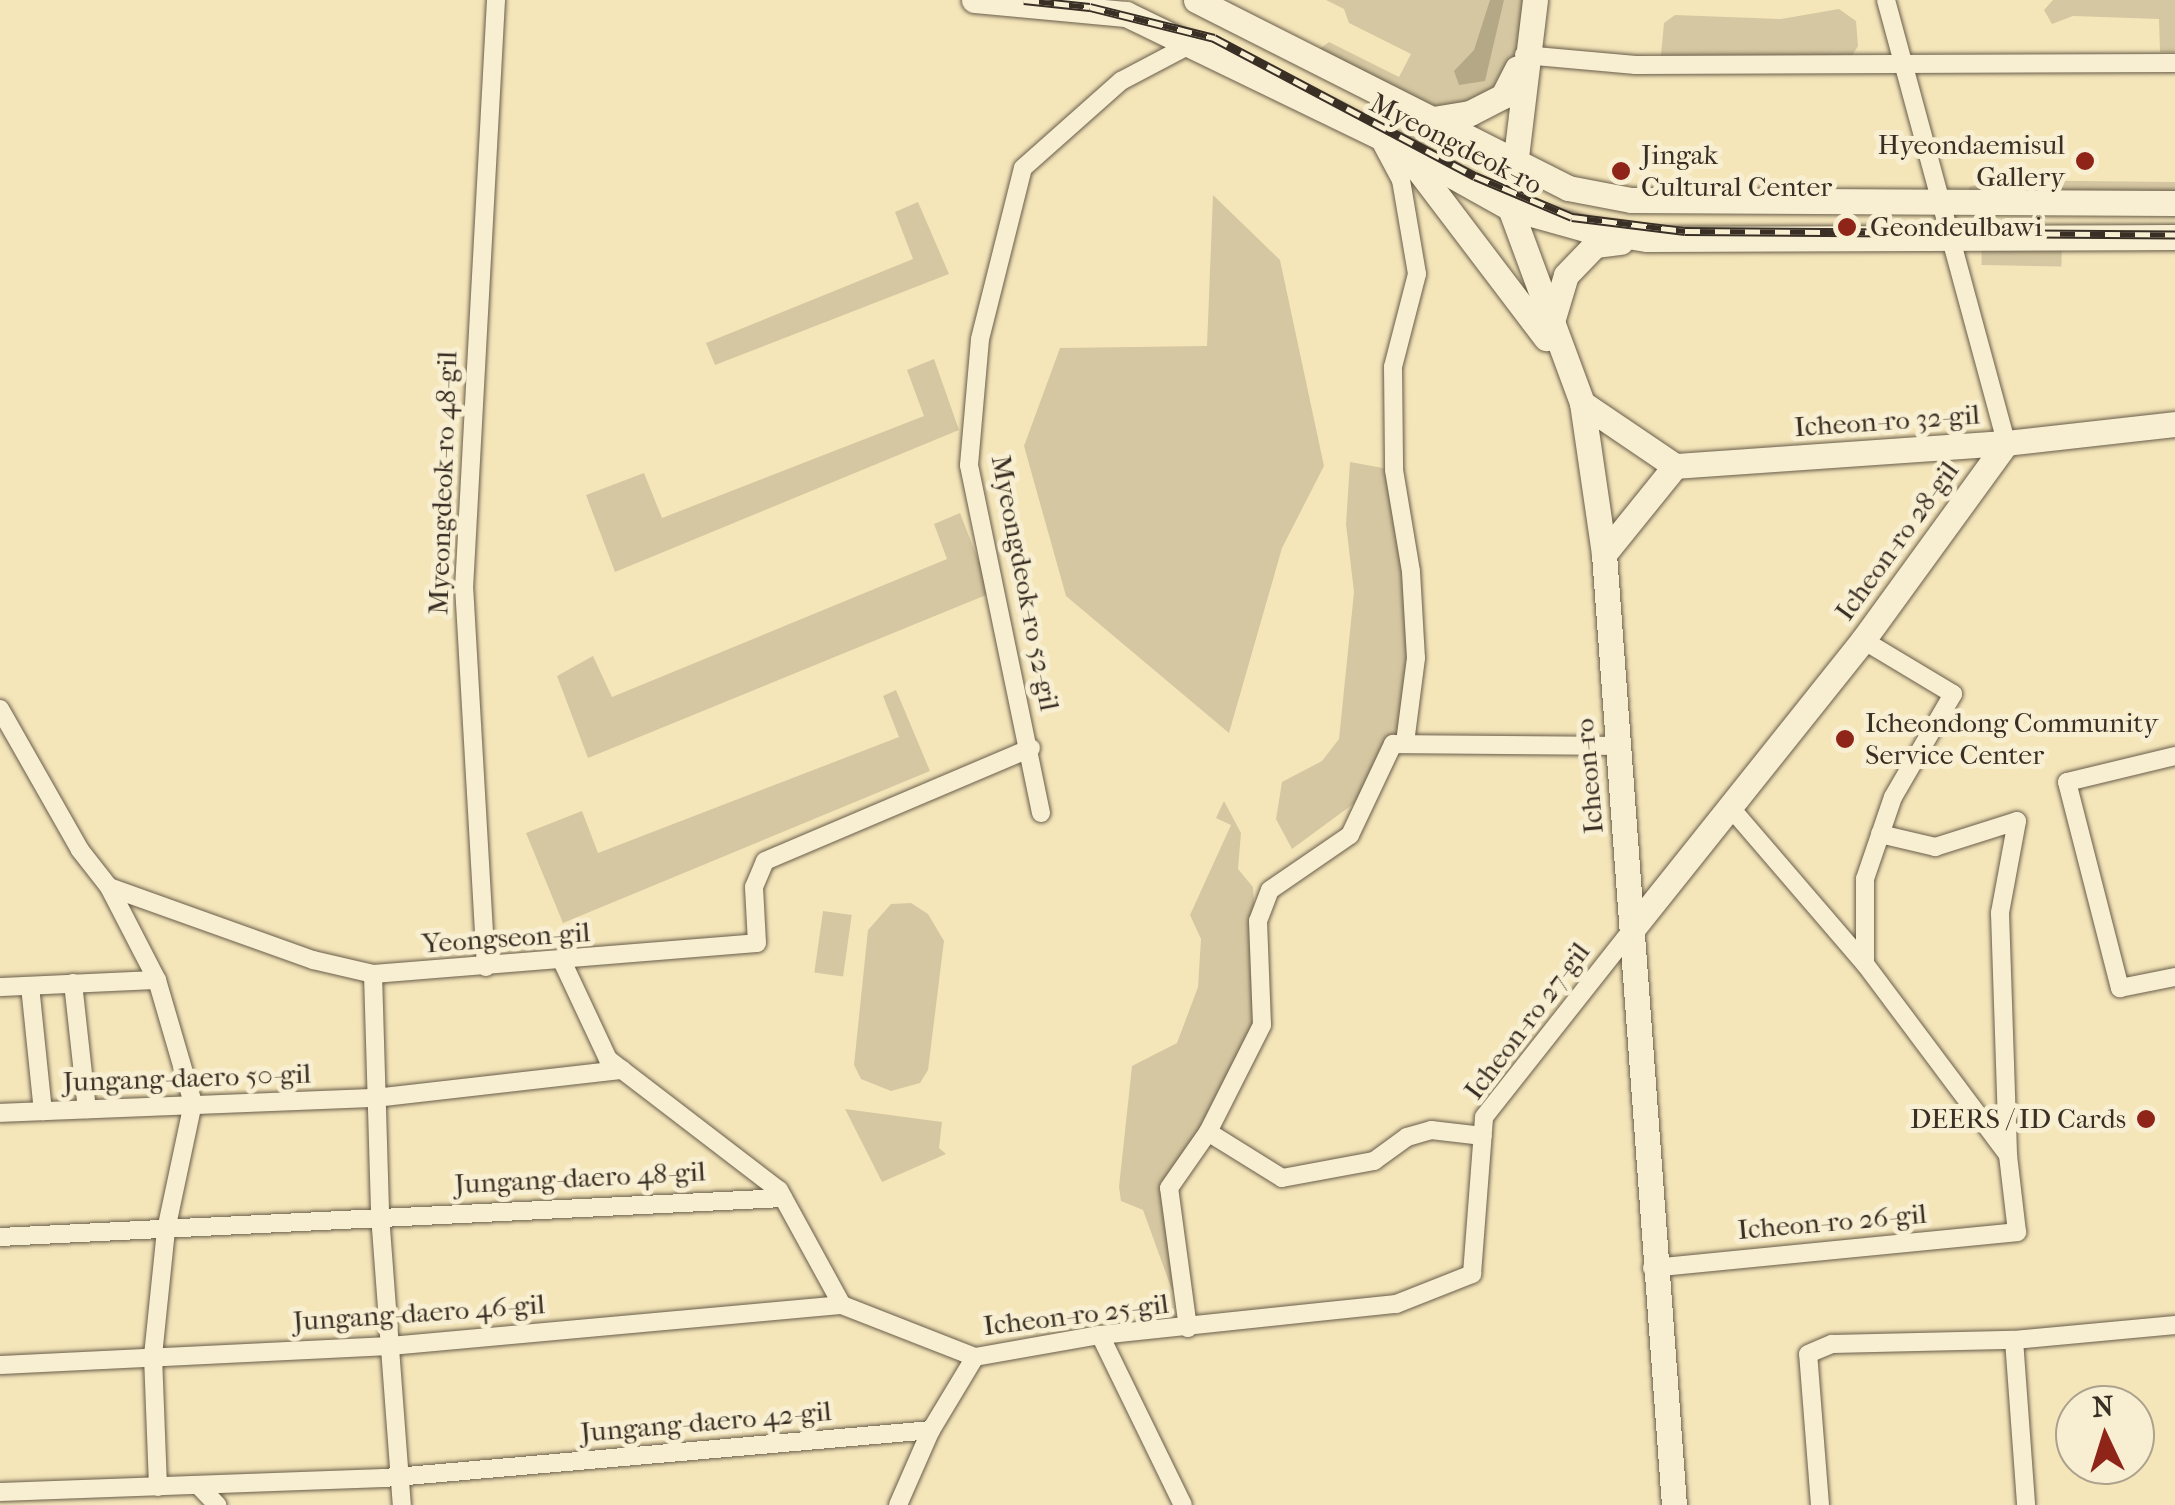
<!DOCTYPE html>
<html>
<head>
<meta charset="utf-8">
<style>
	body { margin:0 }
	#map { position:relative; width:2175px; height:1505px; overflow:hidden; background:#f5e6ba; font-family:"IM FELL French Canon",serif }
	div>[style] { position:absolute }
	.green>* { inset:0; background:#d5c7a1; transform-origin:0 0 }
	.water>* { inset:0; background:#b5a887 }
	.roads { filter:drop-shadow(0 0 2px #685d4a) drop-shadow(0 0 2px #685d4a) }
	.street>* { height:18px; margin:-9px; padding:0 9px; transform-origin:9px; border-radius:9px; background:#f8efd2 }
	.secondary>* { height:25px; margin:-12.5px; padding:0 12.5px; transform-origin:12.5px; border-radius:12.5px; background:#f8efd2 }
	.rail>* { height:9px; margin-top:-4.5px; transform-origin:0; background:repeating-linear-gradient(90deg,#f8efd2 0 15px,#392f25 0 30px); box-sizing:border-box; border-block:2px solid #392f25 }
	.dots>* { width:28px; height:28px; translate:-50% -50%; box-sizing:border-box; border:5px solid #f8efd2; border-radius:50% }
	span { translate:-50% -50%; white-space:nowrap; text-align:center; line-height:1.15; -webkit-text-stroke:10px #f8efd2; paint-order:stroke }
	.street-label { font-size:28px; color:#392f25 }
	.poi-label { font-size:28px; color:#392f25 }
	.right { translate:-100% -50%; text-align:right }
	.left { translate:0 -50%; text-align:left }
	.north { position:absolute; left:2055px; top:1385px; width:100px; height:100px; box-sizing:border-box; background:#f8efd2; border:2px solid #aca28d; border-radius:50%; rotate:356deg; font-size:28px; font-weight:700; line-height:40px; text-align:center; color:#392f25 }
	.north::after { content:''; display:block; margin:auto; width:35px; height:45px; background:#8f2418; clip-path:polygon(50% 0,100% 100%,50% 72%,0 100%) }
</style>
</head>
<body>
<div id="map">
	<div class="green">
		<div style="clip-path:polygon(1326px 0,1536px 0,1503px 96px,1433px 119px,1310px 56px,1329px 42px,1399px 77px,1411px 54px,1349px 23px,1344px 9px)"></div>
		<div style="clip-path:polygon(2053px 0,2175px 0,2175px 52px,2160px 52px,2159px 19px,2073px 16px,2052px 24px,2044px 10px)"></div>
		<div style="clip-path:polygon(1839px 9px,1856px 21px,1858px 46px,1846px 66px,1660px 65px,1664px 23px,1675px 15px,1781px 19px)"></div>
		<div style="clip-path:polygon(1993px 180px,2175px 182px,2175px 203px,1970px 203px,1969px 187px)"></div>
		<div style="clip-path:polygon(1213px 195px,1280px 260px,1324px 466px,1282px 548px,1229px 733px,1066px 596px,1024px 446px,1060px 348px,1207px 346px)"></div>
		<div style="clip-path:polygon(918px 202px,949px 274px,715px 365px,706px 343px,913px 259px,895px 212px)"></div>
		<div style="left:1982px;top:234px;width:80px;height:31px;rotate:1deg"></div>
		<div style="clip-path:polygon(934px 359px,959px 430px,615px 572px,586px 495px,644px 473px,662px 518px,924px 416px,907px 370px)"></div>
		<div style="clip-path:polygon(1350px 462px,1394px 470px,1411px 572px,1405px 743px,1393px 744px,1375px 788px,1292px 849px,1276px 819px,1282px 782px,1322px 761px,1339px 739px,1354px 592px,1346px 524px)"></div>
		<div style="clip-path:polygon(960px 513px,991px 593px,588px 758px,557px 676px,593px 656px,612px 697px,947px 559px,934px 524px)"></div>
		<div style="clip-path:polygon(896px 690px,930px 771px,563px 923px,526px 833px,582px 811px,598px 853px,899px 737px,883px 696px)"></div>
		<div style="clip-path:polygon(1224px 801px,1241px 833px,1238px 869px,1253px 887px,1262px 1025px,1169px 1188px,1185px 1289px,1172px 1290px,1143px 1210px,1121px 1201px,1119px 1187px,1132px 1066px,1177px 1043px,1198px 987px,1201px 939px,1190px 915px,1231px 825px,1216px 818px)"></div>
		<div style="clip-path:polygon(911px 903px,928px 914px,944px 941px,928px 1070px,920px 1083px,891px 1091px,861px 1079px,854px 1065px,868px 930px,891px 904px)"></div>
		<div style="left:823px;top:911px;width:29px;height:62px;rotate:8deg"></div>
		<div style="clip-path:polygon(845px 1109px,942px 1122px,939px 1148px,946px 1154px,882px 1182px)"></div>
	</div>
	<div class="water">
		<div style="clip-path:polygon(1490px 0,1504px 0,1485px 81px,1459px 85px,1454px 71px,1474px 50px)"></div>
	</div>
	<div class="roads">
		<div class="street">
			<div style="left:1886px;top:0;width:459px;rotate:74.8deg"></div>
			<div style="left:1524px;top:55px;width:112px;rotate:5.1deg"></div>
			<div style="left:1636px;top:65px;width:539px;rotate:-0.21deg"></div>
			<div style="left:1378px;top:137px;width:49px;rotate:61.9deg"></div>
			<div style="left:1401px;top:180px;width:95px;rotate:80.3deg"></div>
			<div style="left:1417px;top:274px;width:96px;rotate:104.5deg"></div>
			<div style="left:1393px;top:367px;width:103px;rotate:89.4deg"></div>
			<div style="left:1394px;top:470px;width:103px;rotate:80.5deg"></div>
			<div style="left:1411px;top:572px;width:86px;rotate:86.7deg"></div>
			<div style="left:1416px;top:658px;width:86px;rotate:97.4deg"></div>
			<div style="left:1863px;top:640px;width:105px;rotate:31deg"></div>
			<div style="left:1953px;top:694px;width:119px;rotate:120.2deg"></div>
			<div style="left:1893px;top:797px;width:87px;rotate:108.9deg"></div>
			<div style="left:1865px;top:879px;width:85px;rotate:90deg"></div>
			<div style="left:0;top:709px;width:162px;rotate:60.4deg"></div>
			<div style="left:80px;top:850px;width:47px;rotate:51.9deg"></div>
			<div style="left:109px;top:887px;width:217px;rotate:19.7deg"></div>
			<div style="left:313px;top:960px;width:62px;rotate:13.1deg"></div>
			<div style="left:373px;top:974px;width:385px;rotate:-4.6deg"></div>
			<div style="left:757px;top:943px;width:56px;rotate:-93.1deg"></div>
			<div style="left:754px;top:887px;width:28px;rotate:-67deg"></div>
			<div style="left:765px;top:861px;width:289px;rotate:-23deg"></div>
			<div style="left:2175px;top:756px;width:111px;rotate:166.5deg"></div>
			<div style="left:2067px;top:782px;width:213px;rotate:75.6deg"></div>
			<div style="left:2120px;top:988px;width:56px;rotate:-11.3deg"></div>
			<div style="left:1041px;top:813px;width:355px;rotate:-101.7deg"></div>
			<div style="left:969px;top:465px;width:126px;rotate:-85deg"></div>
			<div style="left:980px;top:339px;width:176px;rotate:-75.9deg"></div>
			<div style="left:1023px;top:168px;width:131px;rotate:-41.6deg"></div>
			<div style="left:1121px;top:81px;width:81px;rotate:-27.8deg"></div>
			<div style="left:1880px;top:834px;width:57px;rotate:13.3deg"></div>
			<div style="left:1935px;top:847px;width:86px;rotate:-17.6deg"></div>
			<div style="left:2017px;top:821px;width:94px;rotate:100.5deg"></div>
			<div style="left:2000px;top:913px;width:242px;rotate:88.1deg"></div>
			<div style="left:109px;top:887px;width:105px;rotate:62.7deg"></div>
			<div style="left:157px;top:980px;width:128px;rotate:73.7deg"></div>
			<div style="left:193px;top:1103px;width:130px;rotate:102deg"></div>
			<div style="left:166px;top:1230px;width:127px;rotate:95.9deg"></div>
			<div style="left:153px;top:1356px;width:131px;rotate:87.8deg"></div>
			<div style="left:563px;top:963px;width:106px;rotate:64.9deg"></div>
			<div style="left:608px;top:1059px;width:215px;rotate:37.5deg"></div>
			<div style="left:779px;top:1190px;width:131px;rotate:61.3deg"></div>
			<div style="left:842px;top:1305px;width:143px;rotate:21.4deg"></div>
			<div style="left:975px;top:1357px;width:127px;rotate:-10deg"></div>
			<div style="left:1100px;top:1335px;width:298px;rotate:-6deg"></div>
			<div style="left:1396px;top:1304px;width:82px;rotate:-21.5deg"></div>
			<div style="left:1472px;top:1274px;width:157px;rotate:-85.6deg"></div>
			<div style="left:1484px;top:1117px;width:241px;rotate:-51.7deg"></div>
			<div style="left:486px;top:967px;width:379px;rotate:-93.3deg"></div>
			<div style="left:464px;top:589px;width:590px;rotate:-86.89deg"></div>
			<div style="left:373px;top:974px;width:241px;rotate:88.3deg"></div>
			<div style="left:380px;top:1215px;width:291px;rotate:85.7deg"></div>
			<div style="left:73px;top:983px;width:127px;rotate:83.7deg"></div>
			<div style="left:30px;top:986px;width:126px;rotate:84.1deg"></div>
			<div style="left:0;top:987px;width:157px;rotate:-2.6deg"></div>
			<div style="left:0;top:1113px;width:375px;rotate:-2.3deg"></div>
			<div style="left:375px;top:1098px;width:249px;rotate:-6.5deg"></div>
			<div style="left:1208px;top:1132px;width:87px;rotate:31.9deg"></div>
			<div style="left:1282px;top:1178px;width:94px;rotate:-10.5deg"></div>
			<div style="left:1374px;top:1161px;width:41px;rotate:-36deg"></div>
			<div style="left:1407px;top:1137px;width:25px;rotate:-16deg"></div>
			<div style="left:1431px;top:1130px;width:52px;rotate:6.6deg"></div>
			<div style="left:0;top:1237px;width:784px;rotate:-2.85deg"></div>
			<div style="left:1652px;top:1268px;width:367px;rotate:-5.6deg"></div>
			<div style="left:2017px;top:1232px;width:78px;rotate:-96.7deg"></div>
			<div style="left:2008px;top:1155px;width:239px;rotate:-126.8deg"></div>
			<div style="left:1865px;top:964px;width:208px;rotate:-130.7deg"></div>
			<div style="left:1188px;top:1328px;width:141px;rotate:-97.7deg"></div>
			<div style="left:1169px;top:1188px;width:68px;rotate:-55.1deg"></div>
			<div style="left:1208px;top:1132px;width:120px;rotate:-63.2deg"></div>
			<div style="left:1262px;top:1025px;width:104px;rotate:-92.2deg"></div>
			<div style="left:1258px;top:921px;width:33px;rotate:-69deg"></div>
			<div style="left:1270px;top:890px;width:97px;rotate:-34.5deg"></div>
			<div style="left:1350px;top:835px;width:101px;rotate:-64.7deg"></div>
			<div style="left:1393px;top:744px;width:222px;rotate:0.5deg"></div>
			<div style="left:1100px;top:1335px;width:189px;rotate:64deg"></div>
			<div style="left:2014px;top:1340px;width:165px;rotate:85.8deg"></div>
			<div style="left:0;top:1365px;width:391px;rotate:-2.8deg"></div>
			<div style="left:391px;top:1346px;width:453px;rotate:-5.2deg"></div>
			<div style="left:198px;top:1485px;width:28px;rotate:46deg"></div>
			<div style="left:0;top:1492px;width:384px;rotate:-2.1deg"></div>
			<div style="left:384px;top:1478px;width:549px;rotate:-5.01deg"></div>
			<div style="left:898px;top:1505px;width:82px;rotate:-66.3deg"></div>
			<div style="left:931px;top:1430px;width:85px;rotate:-58.9deg"></div>
			<div style="left:1820px;top:1505px;width:151px;rotate:-94.5deg"></div>
			<div style="left:1808px;top:1354px;width:26px;rotate:-23deg"></div>
			<div style="left:1832px;top:1344px;width:182px;rotate:-1.3deg"></div>
			<div style="left:2014px;top:1340px;width:162px;rotate:-5.3deg"></div>
		</div>
		<div class="secondary">
			<div style="left:974px;top:0;width:153px;rotate:5.3deg"></div>
			<div style="left:1126px;top:14px;width:305px;rotate:25.8deg"></div>
			<div style="left:1401px;top:147px;width:125px;rotate:29.2deg"></div>
			<div style="left:1510px;top:208px;width:78px;rotate:15.6deg"></div>
			<div style="left:1585px;top:229px;width:63px;rotate:9.2deg"></div>
			<div style="left:1647px;top:239px;width:528px;rotate:-0.22deg"></div>
			<div style="left:1196px;top:0;width:417px;rotate:26.8deg"></div>
			<div style="left:1568px;top:188px;width:64px;rotate:10.8deg"></div>
			<div style="left:1631px;top:200px;width:544px;rotate:0.32deg"></div>
			<div style="left:1535px;top:0;width:209px;rotate:96.9deg"></div>
			<div style="left:1510px;top:208px;width:208px;rotate:69.7deg"></div>
			<div style="left:1582px;top:403px;width:153px;rotate:81.7deg"></div>
			<div style="left:1604px;top:554px;width:954px;rotate:85.79deg"></div>
			<div style="left:1433px;top:119px;width:37px;rotate:-9deg"></div>
			<div style="left:1470px;top:113px;width:37px;rotate:-27deg"></div>
			<div style="left:1503px;top:96px;width:31px;rotate:-63deg"></div>
			<div style="left:1407px;top:155px;width:230px;rotate:52.8deg"></div>
			<div style="left:1551px;top:325px;width:52px;rotate:-73.3deg"></div>
			<div style="left:1566px;top:275px;width:42px;rotate:-46deg"></div>
			<div style="left:1595px;top:245px;width:26px;rotate:-7deg"></div>
			<div style="left:1582px;top:403px;width:112px;rotate:34.1deg"></div>
			<div style="left:1675px;top:466px;width:332px;rotate:-4deg"></div>
			<div style="left:1604px;top:554px;width:113px;rotate:-51.1deg"></div>
			<div style="left:1634px;top:927px;width:367px;rotate:-51.4deg"></div>
			<div style="left:1863px;top:640px;width:243px;rotate:-54deg"></div>
			<div style="left:2006px;top:443px;width:170px;rotate:-6.4deg"></div>
		</div>
	</div>
	<div class="rail">
		<div style="left:1024px;top:0;width:66px;rotate:6.1deg"></div>
		<div style="left:1090px;top:7px;width:128px;rotate:14deg"></div>
		<div style="left:1214px;top:38px;width:295px;rotate:27.9deg"></div>
		<div style="left:1475px;top:176px;width:105px;rotate:22.9deg"></div>
		<div style="left:1572px;top:217px;width:114px;rotate:7.1deg"></div>
		<div style="left:1685px;top:231px;width:490px;rotate:0.4deg"></div>
	</div>
	<div class="dots">
		<div style="left:2085px;top:161px;background:#8f2418"></div>
		<div style="left:1621px;top:171px;background:#8f2418"></div>
		<div style="left:1847px;top:227px;background:#8f2418"></div>
		<div style="left:1845px;top:739px;background:#8f2418"></div>
		<div style="left:2146px;top:1119px;background:#8f2418"></div>
	</div>
	<div class="street-label">
		<span style="left:1456px;top:144px;rotate:27deg">Myeongdeok-ro</span>
		<span style="left:1887px;top:421px;rotate:-4deg">Icheon-ro 32-gil</span>
		<span style="left:443px;top:483px;rotate:-88deg">Myeongdeok-ro 48-gil</span>
		<span style="left:1897px;top:541px;rotate:-54deg">Icheon-ro 28-gil</span>
		<span style="left:1025px;top:583px;rotate:79deg">Myeongdeok-ro 52-gil</span>
		<span style="left:1589px;top:776px;rotate:-95deg">Icheon-ro</span>
		<span style="left:506px;top:938px;rotate:-4deg">Yeongseon-gil</span>
		<span style="left:1527px;top:1021px;rotate:-53deg">Icheon-ro 27-gil</span>
		<span style="left:187px;top:1078px;rotate:-2deg">Jungang-daero 50-gil</span>
		<span style="left:580px;top:1178px;rotate:-3deg">Jungang-daero 48-gil</span>
		<span style="left:1832px;top:1222px;rotate:-5deg">Icheon-ro 26-gil</span>
		<span style="left:419px;top:1313px;rotate:-4deg">Jungang-daero 46-gil</span>
		<span style="left:1076px;top:1315px;rotate:-7deg">Icheon-ro 25-gil</span>
		<span style="left:706px;top:1422px;rotate:-5deg">Jungang-daero 42-gil</span>
	</div>
	<div class="poi-label">
		<span class="right" style="left:2065px;top:161px">Hyeondaemisul<br>Gallery</span>
		<span class="left" style="left:1641px;top:171px">Jingak<br>Cultural Center</span>
		<span class="left" style="left:1870px;top:227px">Geondeulbawi</span>
		<span class="left" style="left:1865px;top:739px">Icheondong Community<br>Service Center</span>
		<span class="right" style="left:2126px;top:1119px">DEERS / ID Cards</span>
	</div>
	<div class="north">N</div>
</div>
</body>
</html>
